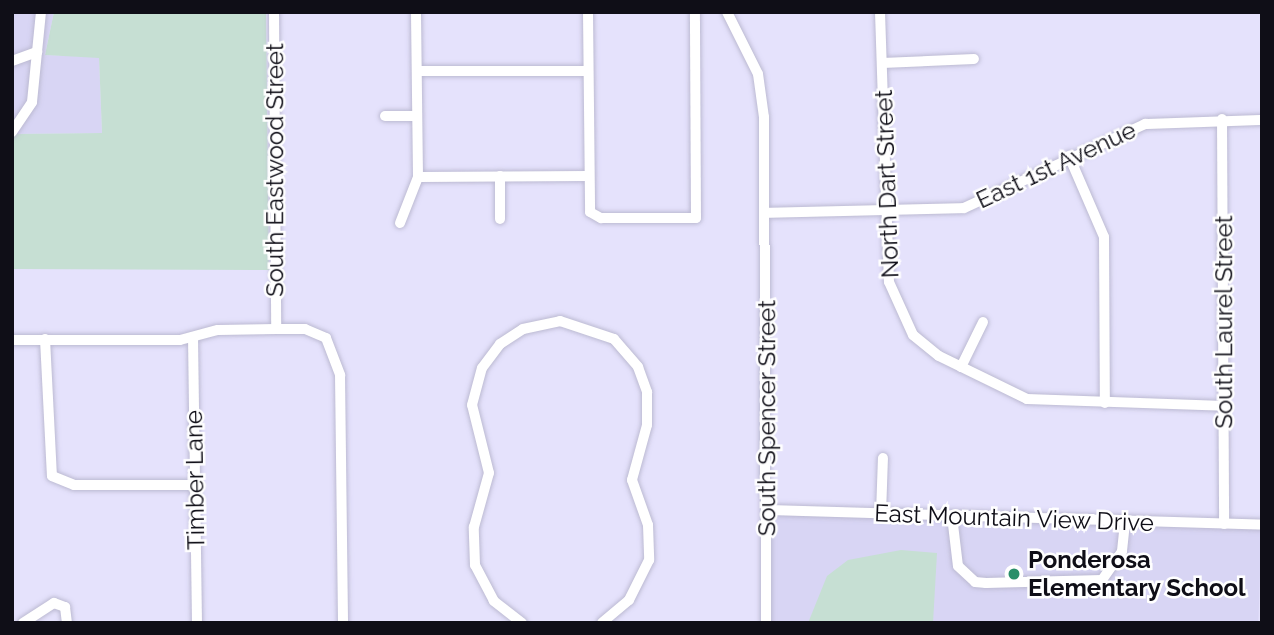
<!DOCTYPE html>
<html>
<head>
<meta charset="utf-8">
<style>
	body { margin:0 }
	#map { position:relative; width:1274px; height:635px; overflow:hidden; background:#e5e2fc; font-family:Raleway,sans-serif }
	div>[style] { position:absolute }
	.built>* { inset:0; background:#d8d5f4; transform-origin:0 0 }
	.green>* { inset:0; background:#c6dfd3 }
	.roads { filter:drop-shadow(0 0 2px #bcbad2) drop-shadow(0 0 2px #bcbad2) }
	.minor>* { height:10px; margin:-5px; padding:0 5px; transform-origin:5px; border-radius:5px; background:#fff }
	.dots>* { width:19px; height:19px; translate:-50% -50%; box-sizing:border-box; border:4px solid #fff; border-radius:50% }
	span { translate:-50% -50%; white-space:nowrap; text-align:center; line-height:1.15; -webkit-text-stroke:5px #fff; paint-order:stroke }
	.street-label { font-size:24px; color:#0f0e17 }
	.poi-label { font-size:24px; color:#0f0e17; font-weight:700 }
	.left { translate:0 -50%; text-align:left }
	.frame { position:absolute; inset:0; border:14px solid #0f0e17; pointer-events:none }
</style>
</head>
<body>
<div id="map">
	<div class="built">
		<div style="clip-path:polygon(12px 12px,54px 12px,45px 55px,99px 57px,102px 133px,12px 134px)"></div>
		<div style="left:766px;top:510px;width:496px;height:113px;rotate:2deg"></div>
	</div>
	<div class="green">
		<div style="clip-path:polygon(54px 12px,266px 12px,269px 270px,12px 269px,12px 134px,102px 133px,99px 58px,45px 55px)"></div>
		<div style="clip-path:polygon(901px 550px,937px 553px,933px 623px,808px 623px,827px 576px,848px 560px)"></div>
	</div>
	<div class="roads">
		<div class="minor">
			<div style="left:274px;top:12px;width:317px;rotate:89.6deg"></div>
			<div style="left:588px;top:12px;width:200px;rotate:89.4deg"></div>
			<div style="left:590px;top:212px;width:13px;rotate:29deg"></div>
			<div style="left:601px;top:218px;width:95px"></div>
			<div style="left:696px;top:218px;width:206px;rotate:-90.3deg"></div>
			<div style="left:727px;top:12px;width:69px;rotate:63.4deg"></div>
			<div style="left:758px;top:74px;width:43px;rotate:82.1deg"></div>
			<div style="left:764px;top:117px;width:506px;rotate:89.77deg"></div>
			<div style="left:880px;top:12px;width:270px;rotate:88.1deg"></div>
			<div style="left:889px;top:282px;width:58px;rotate:65.6deg"></div>
			<div style="left:913px;top:335px;width:33px;rotate:39deg"></div>
			<div style="left:939px;top:356px;width:98px;rotate:26deg"></div>
			<div style="left:1027px;top:399px;width:197px;rotate:2deg"></div>
			<div style="left:12px;top:61px;width:27px;rotate:-20deg"></div>
			<div style="left:882px;top:63px;width:92px;rotate:-2.5deg"></div>
			<div style="left:417px;top:71px;width:171px"></div>
			<div style="left:385px;top:116px;width:32px"></div>
			<div style="left:1222px;top:119px;width:405px;rotate:89.7deg"></div>
			<div style="left:12px;top:132px;width:36px;rotate:-56deg"></div>
			<div style="left:32px;top:102px;width:90px;rotate:-84.3deg"></div>
			<div style="left:1069px;top:156px;width:88px;rotate:66.6deg"></div>
			<div style="left:1104px;top:237px;width:166px;rotate:89.7deg"></div>
			<div style="left:500px;top:176px;width:43px;rotate:90deg"></div>
			<div style="left:418px;top:177px;width:171px;rotate:-0.3deg"></div>
			<div style="left:765px;top:213px;width:199px;rotate:-1.4deg"></div>
			<div style="left:964px;top:208px;width:200px;rotate:-24.9deg"></div>
			<div style="left:1145px;top:124px;width:117px;rotate:-2deg"></div>
			<div style="left:400px;top:223px;width:49px;rotate:-68.6deg"></div>
			<div style="left:418px;top:177px;width:165px;rotate:-90.7deg"></div>
			<div style="left:193px;top:337px;width:286px;rotate:89.2deg"></div>
			<div style="left:45px;top:339px;width:137px;rotate:87.1deg"></div>
			<div style="left:52px;top:476px;width:24px;rotate:22deg"></div>
			<div style="left:74px;top:485px;width:120px"></div>
			<div style="left:12px;top:340px;width:168px"></div>
			<div style="left:180px;top:340px;width:39px;rotate:-15deg"></div>
			<div style="left:218px;top:330px;width:58px;rotate:-1deg"></div>
			<div style="left:276px;top:329px;width:29px"></div>
			<div style="left:305px;top:329px;width:23px;rotate:23deg"></div>
			<div style="left:326px;top:338px;width:40px;rotate:69deg"></div>
			<div style="left:340px;top:375px;width:248px;rotate:89.3deg"></div>
			<div style="left:961px;top:367px;width:50px;rotate:-63.9deg"></div>
			<div style="left:766px;top:510px;width:496px;rotate:1.7deg"></div>
			<div style="left:881px;top:514px;width:56px;rotate:-88deg"></div>
			<div style="left:952px;top:516px;width:50px;rotate:83.2deg"></div>
			<div style="left:958px;top:566px;width:23px;rotate:43deg"></div>
			<div style="left:975px;top:582px;width:11px;rotate:5deg"></div>
			<div style="left:986px;top:583px;width:116px;rotate:-1.5deg"></div>
			<div style="left:1102px;top:580px;width:35px;rotate:-55deg"></div>
			<div style="left:1122px;top:551px;width:30px;rotate:-84deg"></div>
			<div style="left:23px;top:623px;width:37px;rotate:-33deg"></div>
			<div style="left:54px;top:603px;width:12px;rotate:20deg"></div>
			<div style="left:65px;top:607px;width:16px;rotate:83deg"></div>
			<div style="left:522px;top:623px;width:36px;rotate:-142deg"></div>
			<div style="left:494px;top:601px;width:41px;rotate:-117.8deg"></div>
			<div style="left:475px;top:565px;width:38px;rotate:-92deg"></div>
			<div style="left:474px;top:527px;width:56px;rotate:-74.5deg"></div>
			<div style="left:489px;top:473px;width:70px;rotate:-104deg"></div>
			<div style="left:472px;top:405px;width:38px;rotate:-75deg"></div>
			<div style="left:482px;top:368px;width:30px;rotate:-53deg"></div>
			<div style="left:500px;top:344px;width:27px;rotate:-33deg"></div>
			<div style="left:523px;top:329px;width:38px;rotate:-12deg"></div>
			<div style="left:560px;top:321px;width:57px;rotate:18.4deg"></div>
			<div style="left:614px;top:339px;width:37px;rotate:49deg"></div>
			<div style="left:638px;top:367px;width:27px;rotate:70deg"></div>
			<div style="left:647px;top:392px;width:33px;rotate:90deg"></div>
			<div style="left:647px;top:425px;width:57px;rotate:105.3deg"></div>
			<div style="left:632px;top:480px;width:48px;rotate:70.4deg"></div>
			<div style="left:648px;top:525px;width:35px;rotate:88deg"></div>
			<div style="left:649px;top:560px;width:45px;rotate:116.6deg"></div>
			<div style="left:629px;top:600px;width:35px;rotate:140deg"></div>
		</div>
	</div>
	<div class="dots">
		<div style="left:1014px;top:574px;background:#298e69"></div>
	</div>
	<div class="street-label">
		<span style="left:1056px;top:165px;rotate:-25deg">East 1st Avenue</span>
		<span style="left:275px;top:170px;rotate:-90deg">South Eastwood Street</span>
		<span style="left:887px;top:184px;rotate:-92deg">North Dart Street</span>
		<span style="left:1224px;top:322px;rotate:-90deg">South Laurel Street</span>
		<span style="left:767px;top:418px;rotate:-90deg">South Spencer Street</span>
		<span style="left:195px;top:480px;rotate:-91deg">Timber Lane</span>
		<span style="left:1014px;top:518px;rotate:2deg">East Mountain View Drive</span>
	</div>
	<div class="poi-label">
		<span class="left" style="left:1028px;top:574px">Ponderosa<br>Elementary School</span>
	</div>
	<div class="frame"></div>
</div>
</body>
</html>
